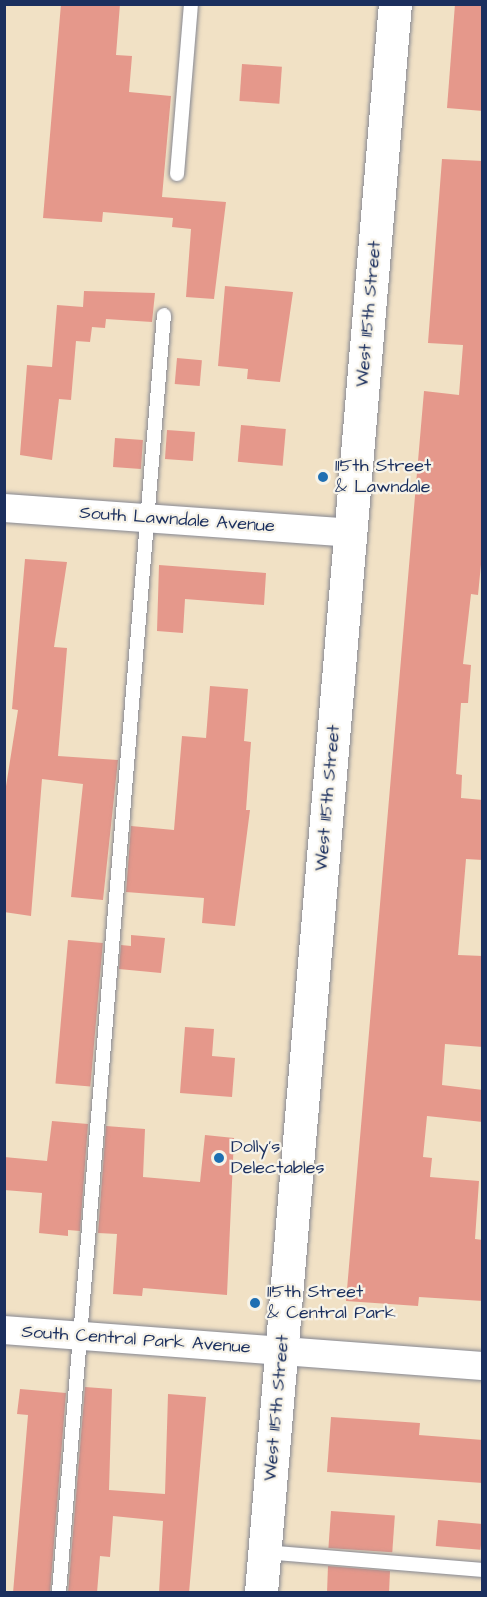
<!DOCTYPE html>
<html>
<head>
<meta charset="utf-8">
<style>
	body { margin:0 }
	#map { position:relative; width:487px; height:1597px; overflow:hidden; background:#f1e1c5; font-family:"Architects Daughter",sans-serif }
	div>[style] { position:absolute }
	.building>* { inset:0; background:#e5988b; transform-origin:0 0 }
	.roads { filter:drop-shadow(0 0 2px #868892) drop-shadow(0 0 2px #868892) }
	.service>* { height:14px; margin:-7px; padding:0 7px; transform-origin:7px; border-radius:7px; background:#fff }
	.minor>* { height:28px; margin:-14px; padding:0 14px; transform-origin:14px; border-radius:14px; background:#fff }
	.tertiary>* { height:33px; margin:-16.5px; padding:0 16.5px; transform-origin:16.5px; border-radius:16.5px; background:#fff }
	.dots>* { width:16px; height:16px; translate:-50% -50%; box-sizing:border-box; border:3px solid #f7f3e8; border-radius:50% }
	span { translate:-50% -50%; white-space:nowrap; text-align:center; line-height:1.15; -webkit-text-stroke:4.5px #f7f3e8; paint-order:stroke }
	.street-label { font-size:18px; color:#1b2f5e }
	.poi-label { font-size:18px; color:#1b2f5e }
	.left { translate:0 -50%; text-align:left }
	.frame { position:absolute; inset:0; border:6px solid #1b2f5e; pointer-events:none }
</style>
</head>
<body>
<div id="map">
	<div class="building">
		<div style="clip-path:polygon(61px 4px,120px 4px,116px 55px,132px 56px,129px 92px,171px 96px,162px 197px,226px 202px,214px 299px,186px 297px,191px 229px,172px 227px,173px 218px,103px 212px,102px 222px,43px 218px)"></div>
		<div style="clip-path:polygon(455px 4px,483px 4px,483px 111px,447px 108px)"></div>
		<div style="left:242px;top:64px;width:40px;height:37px;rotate:4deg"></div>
		<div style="clip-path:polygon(442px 159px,483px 161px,483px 544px,478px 595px,471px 594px,463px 664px,471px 665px,468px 703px,461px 703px,456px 774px,462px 775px,461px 798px,483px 800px,483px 860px,466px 859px,458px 955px,483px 956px,483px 1047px,445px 1044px,442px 1085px,483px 1090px,483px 1122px,427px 1116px,423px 1157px,432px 1158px,430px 1177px,479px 1181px,475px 1239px,483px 1240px,483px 1301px,419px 1297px,418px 1306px,346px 1301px,424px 391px,459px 395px,463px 345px,428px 343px)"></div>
		<div style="clip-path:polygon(225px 286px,293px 292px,280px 382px,247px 379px,248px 369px,218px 366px)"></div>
		<div style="clip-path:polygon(84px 291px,155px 293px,152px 322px,106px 319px,105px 328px,92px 327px,90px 342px,76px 341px,71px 400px,59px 399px,52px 460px,20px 455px,27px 365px,52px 367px,57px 305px,83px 307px)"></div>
		<div style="left:177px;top:358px;width:25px;height:26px;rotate:5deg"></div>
		<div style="left:241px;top:425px;width:45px;height:37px;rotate:5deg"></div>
		<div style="left:167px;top:430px;width:28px;height:29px;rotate:4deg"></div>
		<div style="left:115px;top:438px;width:28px;height:29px;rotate:4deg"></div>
		<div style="clip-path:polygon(25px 559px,67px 562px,54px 647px,67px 648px,58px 756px,118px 760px,103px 900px,71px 897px,83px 784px,42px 779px,31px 916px,4px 912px,4px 799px,18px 710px,12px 709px)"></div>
		<div style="clip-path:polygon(159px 565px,266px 573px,264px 605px,185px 599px,183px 633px,157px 631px)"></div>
		<div style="clip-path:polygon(210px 686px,248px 689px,244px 741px,251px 742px,246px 810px,250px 810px,235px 926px,202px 923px,204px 898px,126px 892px,131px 826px,174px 830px,182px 736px,206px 738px)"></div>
		<div style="clip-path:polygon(131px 935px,165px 938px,161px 973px,119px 969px,121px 945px,131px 946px)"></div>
		<div style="left:68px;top:940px;width:35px;height:144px;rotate:5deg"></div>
		<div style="clip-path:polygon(185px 1027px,214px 1029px,212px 1056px,235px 1058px,232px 1097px,180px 1093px)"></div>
		<div style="clip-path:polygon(52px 1121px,88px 1124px,80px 1231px,68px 1230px,68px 1236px,39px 1233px,42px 1193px,4px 1190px,4px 1157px,47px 1161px)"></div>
		<div style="clip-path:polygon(106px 1126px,145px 1129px,143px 1177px,200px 1182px,205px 1135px,234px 1138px,227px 1295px,143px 1288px,142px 1296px,113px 1294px,117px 1234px,98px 1233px)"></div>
		<div style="clip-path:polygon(85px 1387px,112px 1389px,109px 1490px,165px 1494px,168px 1394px,206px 1397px,189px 1593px,159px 1593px,163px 1521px,113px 1516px,110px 1557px,100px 1556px,97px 1593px,68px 1593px)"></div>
		<div style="clip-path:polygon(20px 1389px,66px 1393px,50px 1593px,13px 1593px,28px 1415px,17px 1414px)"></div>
		<div style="clip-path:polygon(331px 1417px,420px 1423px,419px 1435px,483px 1440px,483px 1483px,327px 1472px)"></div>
		<div style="left:331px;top:1511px;width:64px;height:37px;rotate:4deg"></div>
		<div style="left:438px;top:1520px;width:45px;height:26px;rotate:5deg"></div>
		<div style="clip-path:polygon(328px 1566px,390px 1571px,389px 1593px,327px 1593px)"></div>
	</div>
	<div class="roads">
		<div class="service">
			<div style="left:177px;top:174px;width:171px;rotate:-85.3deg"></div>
			<div style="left:265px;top:1552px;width:218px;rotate:4.7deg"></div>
			<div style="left:59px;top:1592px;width:1281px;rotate:-85.3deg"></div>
		</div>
		<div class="minor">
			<div style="left:4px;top:508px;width:347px;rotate:4.1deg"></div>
			<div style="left:4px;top:1330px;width:479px;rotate:4.3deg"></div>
		</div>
		<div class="tertiary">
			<div style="left:261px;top:1592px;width:1594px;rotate:-85.18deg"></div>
		</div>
	</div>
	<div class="dots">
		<div style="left:323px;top:477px;background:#1f6fb2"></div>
		<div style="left:219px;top:1158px;background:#1f6fb2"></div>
		<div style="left:255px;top:1303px;background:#1f6fb2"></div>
	</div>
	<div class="street-label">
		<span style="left:369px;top:314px;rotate:-85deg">West 115th Street</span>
		<span style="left:177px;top:520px;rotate:4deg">South Lawndale Avenue</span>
		<span style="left:328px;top:798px;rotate:-85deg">West 115th Street</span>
		<span style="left:136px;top:1340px;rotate:4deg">South Central Park Avenue</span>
		<span style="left:277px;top:1408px;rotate:-85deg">West 115th Street</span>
	</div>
	<div class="poi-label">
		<span class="left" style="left:335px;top:477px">115th Street<br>&amp; Lawndale</span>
		<span class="left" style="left:231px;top:1158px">Dolly’s<br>Delectables</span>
		<span class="left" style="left:267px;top:1303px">115th Street<br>&amp; Central Park</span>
	</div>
	<div class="frame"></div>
</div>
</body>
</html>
